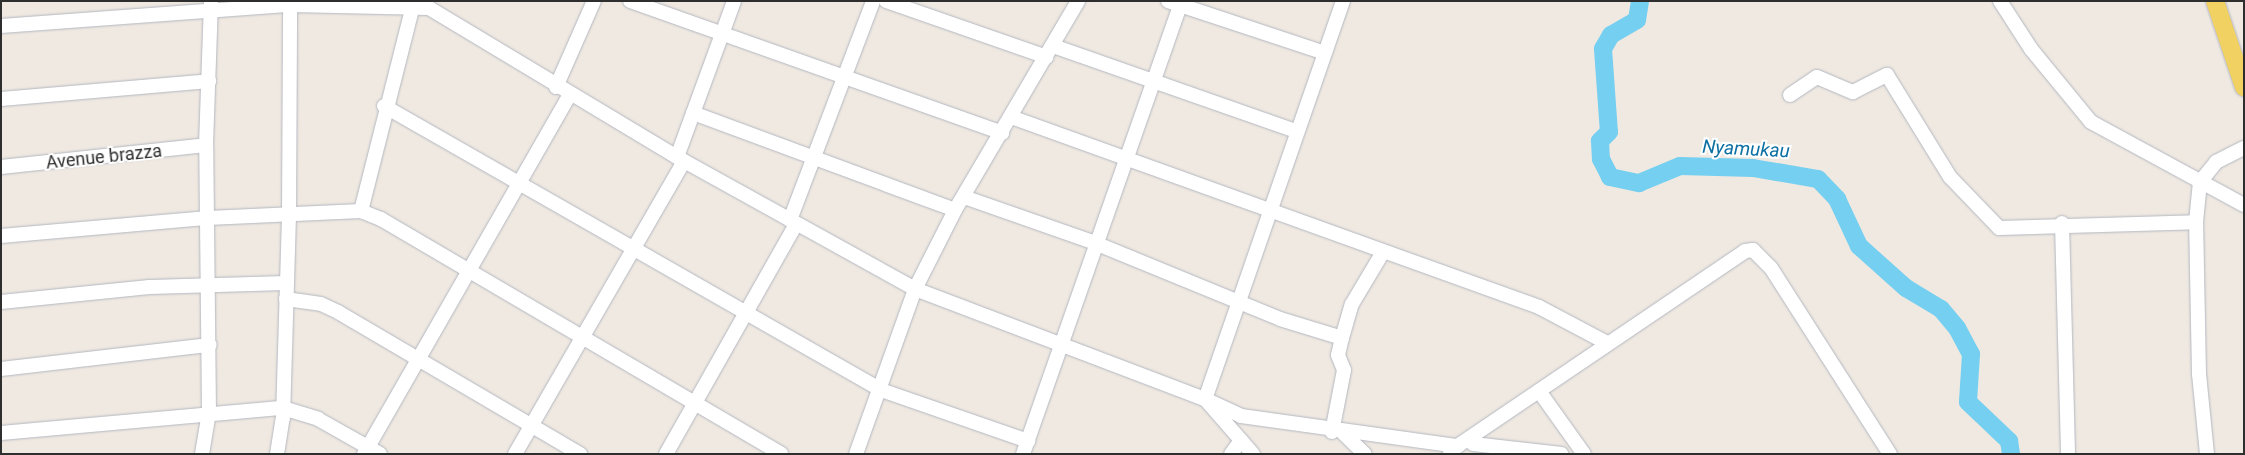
<!DOCTYPE html>
<html>
<head>
<meta charset="utf-8">
<style>
	body { margin:0 }
	#map { position:relative; width:2245px; height:455px; overflow:hidden; background:#efe9e1; font-family:Roboto,sans-serif }
	div>[style] { position:absolute }
	.river>* { height:18px; margin:-9px; padding:0 9px; transform-origin:9px; border-radius:9px; background:#75cff0 }
	.roads { filter:drop-shadow(0 0 1px #b4b7c1) drop-shadow(0 0 1px #b4b7c1) }
	.minor>* { height:14px; margin:-7px; padding:0 7px; transform-origin:7px; border-radius:7px; background:#fff }
	.major>* { height:18px; margin:-9px; padding:0 9px; transform-origin:9px; border-radius:9px; background:#f2d163 }
	span { translate:-50% -50%; white-space:nowrap; text-align:center; line-height:1.15; -webkit-text-stroke:4px #fff; paint-order:stroke }
	.street-label { font-size:18px; color:#2e2e2e }
	.water-label { font-size:19px; color:#0d6fa3; font-style:italic }
	.frame { position:absolute; inset:0; border:2px solid #2e2e2e; pointer-events:none }
</style>
</head>
<body>
<div id="map">
	<div class="river">
		<div style="left:1640px;top:1px;width:19px;rotate:99deg"></div>
		<div style="left:1637px;top:20px;width:30px;rotate:150deg"></div>
		<div style="left:1611px;top:35px;width:16px;rotate:120deg"></div>
		<div style="left:1603px;top:49px;width:83px;rotate:85.9deg"></div>
		<div style="left:1609px;top:132px;width:13px;rotate:135deg"></div>
		<div style="left:1600px;top:141px;width:18px;rotate:87deg"></div>
		<div style="left:1601px;top:159px;width:20px;rotate:63deg"></div>
		<div style="left:1610px;top:177px;width:30px;rotate:12deg"></div>
		<div style="left:1639px;top:183px;width:44px;rotate:-22.5deg"></div>
		<div style="left:1680px;top:166px;width:73px;rotate:1.6deg"></div>
		<div style="left:1753px;top:168px;width:66px;rotate:9.6deg"></div>
		<div style="left:1818px;top:179px;width:28px;rotate:46deg"></div>
		<div style="left:1837px;top:199px;width:52px;rotate:64.9deg"></div>
		<div style="left:1859px;top:246px;width:63px;rotate:41.8deg"></div>
		<div style="left:1906px;top:288px;width:41px;rotate:31deg"></div>
		<div style="left:1941px;top:309px;width:25px;rotate:50deg"></div>
		<div style="left:1957px;top:328px;width:30px;rotate:62deg"></div>
		<div style="left:1971px;top:354px;width:48px;rotate:93.6deg"></div>
		<div style="left:1968px;top:402px;width:57px;rotate:43.6deg"></div>
		<div style="left:2009px;top:441px;width:13px;rotate:81deg"></div>
	</div>
	<div class="roads">
		<div class="minor">
			<div style="left:630px;top:1px;width:395px;rotate:19.5deg"></div>
			<div style="left:886px;top:1px;width:170px;rotate:19.2deg"></div>
			<div style="left:1168px;top:1px;width:165px;rotate:18.3deg"></div>
			<div style="left:1343px;top:1px;width:421px;rotate:109.1deg"></div>
			<div style="left:1205px;top:399px;width:40px;rotate:25deg"></div>
			<div style="left:1241px;top:416px;width:219px;rotate:7.9deg"></div>
			<div style="left:2000px;top:1px;width:57px;rotate:57.1deg"></div>
			<div style="left:2031px;top:49px;width:94px;rotate:50.6deg"></div>
			<div style="left:2091px;top:122px;width:174px;rotate:28.5deg"></div>
			<div style="left:1px;top:26px;width:290px;rotate:-4.2deg"></div>
			<div style="left:290px;top:5px;width:139px;rotate:1.2deg"></div>
			<div style="left:429px;top:8px;width:297px;rotate:31deg"></div>
			<div style="left:684px;top:161px;width:264px;rotate:29deg"></div>
			<div style="left:915px;top:289px;width:310px;rotate:20.8deg"></div>
			<div style="left:1205px;top:399px;width:73px;rotate:48.9deg"></div>
			<div style="left:1053px;top:46px;width:257px;rotate:19.3deg"></div>
			<div style="left:556px;top:87px;width:94px;rotate:-66.2deg"></div>
			<div style="left:1790px;top:95px;width:32px;rotate:-34deg"></div>
			<div style="left:1817px;top:77px;width:39px;rotate:23deg"></div>
			<div style="left:1853px;top:92px;width:38px;rotate:-27deg"></div>
			<div style="left:1887px;top:75px;width:120px;rotate:58.3deg"></div>
			<div style="left:1950px;top:177px;width:71px;rotate:46.1deg"></div>
			<div style="left:1999px;top:228px;width:197px;rotate:-1.7deg"></div>
			<div style="left:1px;top:99px;width:209px;rotate:-4.9deg"></div>
			<div style="left:384px;top:106px;width:572px;rotate:29.74deg"></div>
			<div style="left:881px;top:390px;width:156px;rotate:19.1deg"></div>
			<div style="left:693px;top:113px;width:279px;rotate:20.3deg"></div>
			<div style="left:1011px;top:117px;width:561px;rotate:19.79deg"></div>
			<div style="left:1539px;top:307px;width:77px;rotate:27.9deg"></div>
			<div style="left:677px;top:157px;width:166px;rotate:-69.9deg"></div>
			<div style="left:1px;top:167px;width:206px;rotate:-6.1deg"></div>
			<div style="left:964px;top:197px;width:139px;rotate:19.3deg"></div>
			<div style="left:1095px;top:243px;width:200px;rotate:22.3deg"></div>
			<div style="left:1280px;top:319px;width:65px;rotate:17deg"></div>
			<div style="left:361px;top:211px;width:217px;rotate:-75.8deg"></div>
			<div style="left:790px;top:220px;width:234px;rotate:-69.2deg"></div>
			<div style="left:2062px;top:223px;width:231px;rotate:88.5deg"></div>
			<div style="left:1px;top:236px;width:208px;rotate:-5deg"></div>
			<div style="left:208px;top:218px;width:153px;rotate:-2.6deg"></div>
			<div style="left:361px;top:211px;width:22px;rotate:22deg"></div>
			<div style="left:381px;top:219px;width:464px;rotate:30.4deg"></div>
			<div style="left:286px;top:299px;width:35px;rotate:8deg"></div>
			<div style="left:321px;top:304px;width:19px;rotate:25deg"></div>
			<div style="left:338px;top:312px;width:281px;rotate:30.4deg"></div>
			<div style="left:1px;top:302px;width:149px;rotate:-5.8deg"></div>
			<div style="left:149px;top:287px;width:138px;rotate:-1.7deg"></div>
			<div style="left:1px;top:369px;width:210px;rotate:-6.6deg"></div>
			<div style="left:1539px;top:391px;width:77px;rotate:54.5deg"></div>
			<div style="left:1332px;top:432px;width:63px;rotate:-79deg"></div>
			<div style="left:1344px;top:370px;width:16px;rotate:-112deg"></div>
			<div style="left:1338px;top:355px;width:17px;rotate:-77deg"></div>
			<div style="left:1342px;top:338px;width:35px;rotate:-74deg"></div>
			<div style="left:1352px;top:304px;width:61px;rotate:-59.2deg"></div>
			<div style="left:1px;top:433px;width:283px;rotate:-5.1deg"></div>
			<div style="left:283px;top:408px;width:37px;rotate:17deg"></div>
			<div style="left:318px;top:419px;width:71px;rotate:29.4deg"></div>
			<div style="left:1343px;top:433px;width:30px;rotate:44deg"></div>
			<div style="left:1473px;top:444px;width:89px;rotate:6.5deg"></div>
			<div style="left:1450px;top:451px;width:356px;rotate:-34.1deg"></div>
			<div style="left:1745px;top:251px;width:8px;rotate:-7deg"></div>
			<div style="left:1753px;top:250px;width:25px;rotate:45deg"></div>
			<div style="left:1771px;top:268px;width:221px;rotate:57.4deg"></div>
			<div style="left:202px;top:454px;width:43px;rotate:-80.5deg"></div>
			<div style="left:209px;top:412px;width:267px;rotate:-90.6deg"></div>
			<div style="left:206px;top:145px;width:144px;rotate:-88deg"></div>
			<div style="left:277px;top:454px;width:36px;rotate:-81deg"></div>
			<div style="left:283px;top:418px;width:203px;rotate:-88.3deg"></div>
			<div style="left:289px;top:215px;width:214px;rotate:-89.7deg"></div>
			<div style="left:364px;top:454px;width:415px;rotate:-60.2deg"></div>
			<div style="left:515px;top:454px;width:338px;rotate:-60deg"></div>
			<div style="left:666px;top:454px;width:264px;rotate:-60.5deg"></div>
			<div style="left:856px;top:454px;width:175px;rotate:-70.3deg"></div>
			<div style="left:915px;top:289px;width:89px;rotate:-63.1deg"></div>
			<div style="left:955px;top:210px;width:243px;rotate:-59.5deg"></div>
			<div style="left:1023px;top:454px;width:480px;rotate:-70.7deg"></div>
			<div style="left:1231px;top:454px;width:17px;rotate:-54deg"></div>
			<div style="left:2207px;top:454px;width:80px;rotate:-95.7deg"></div>
			<div style="left:2199px;top:374px;width:152px;rotate:-91.1deg"></div>
			<div style="left:2196px;top:222px;width:40px;rotate:-84.3deg"></div>
			<div style="left:2200px;top:182px;width:26px;rotate:-51deg"></div>
			<div style="left:2216px;top:162px;width:31px;rotate:-27deg"></div>
		</div>
		<div class="major">
			<div style="left:2215px;top:1px;width:91px;rotate:71.4deg"></div>
		</div>
	</div>
	<div class="street-label">
		<span style="left:104px;top:157px;rotate:-6deg">Avenue brazza</span>
	</div>
	<div class="water-label">
		<span style="left:1746px;top:149px;rotate:3deg">Nyamukau</span>
	</div>
	<div class="frame"></div>
</div>
</body>
</html>
